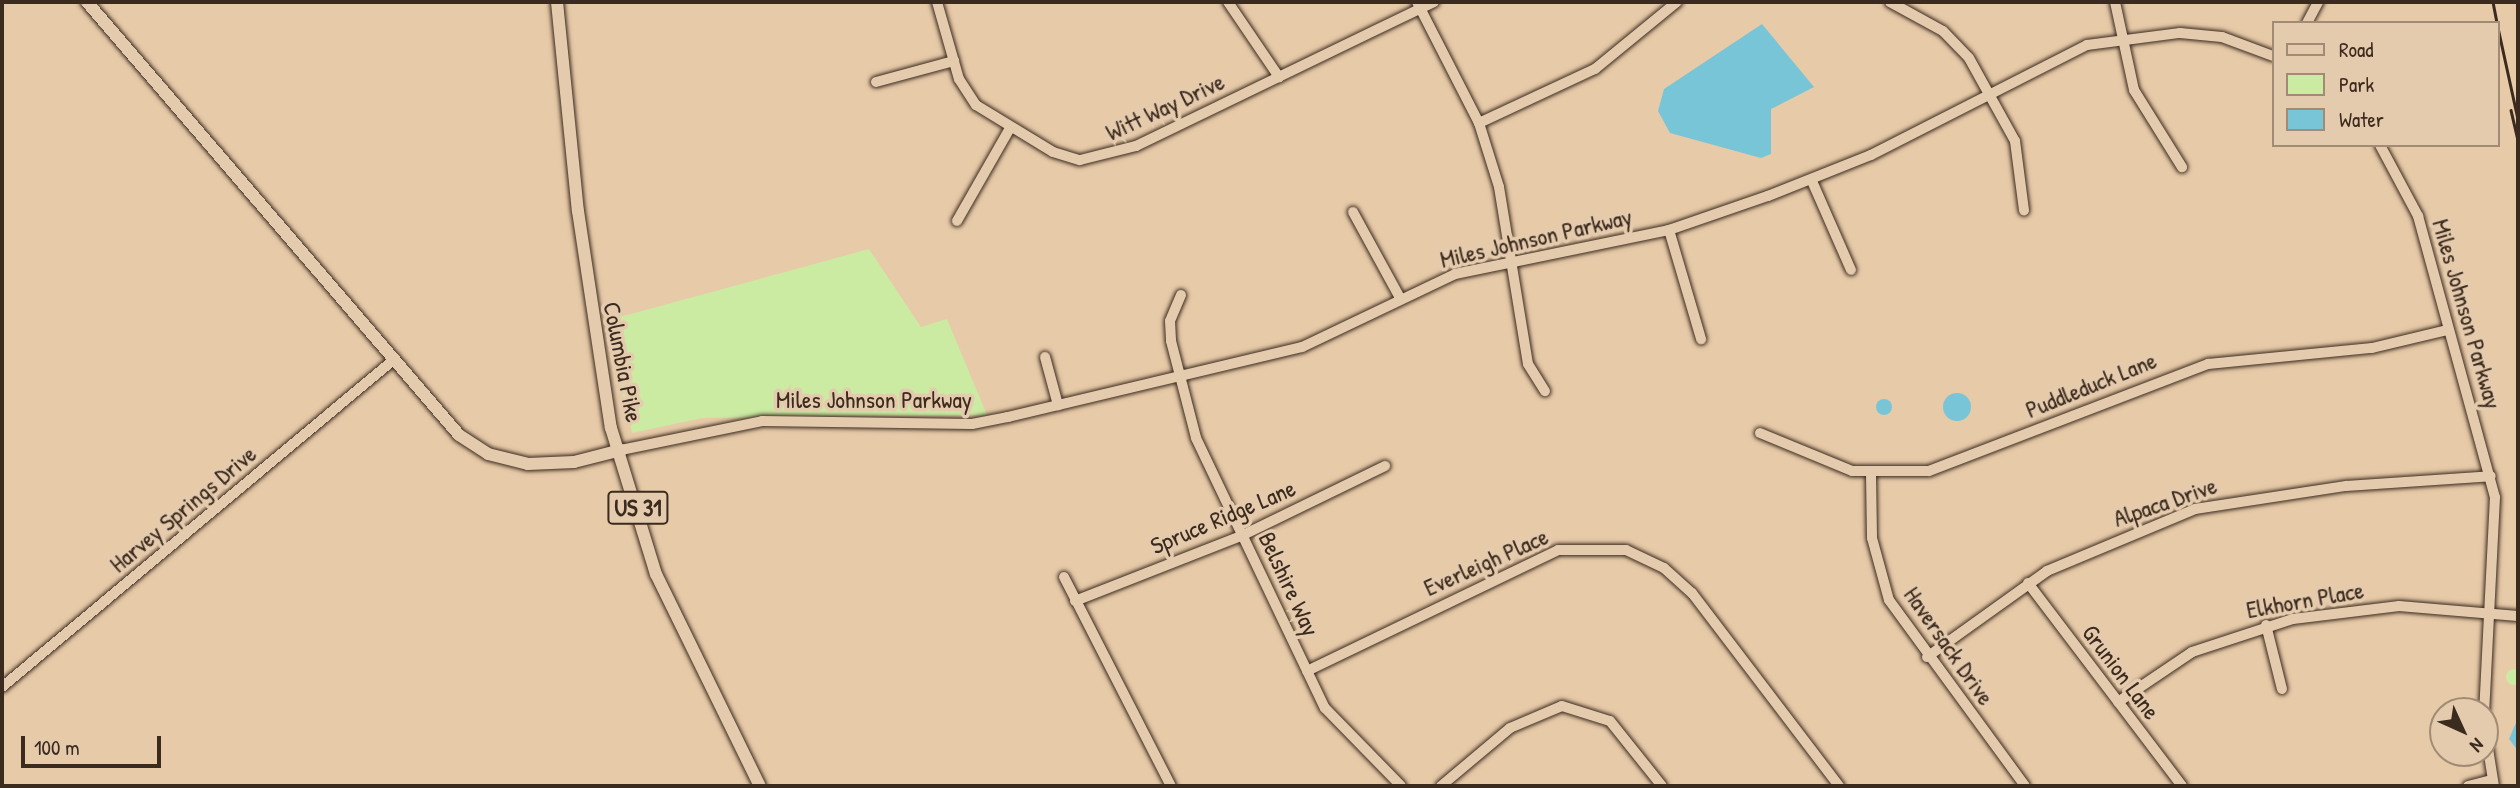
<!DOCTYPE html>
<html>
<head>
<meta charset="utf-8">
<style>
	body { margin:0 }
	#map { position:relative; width:2520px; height:788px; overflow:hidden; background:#e7caa8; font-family:"Patrick Hand",sans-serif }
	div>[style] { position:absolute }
	.green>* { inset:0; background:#cbeaa2 }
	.round { border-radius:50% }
	.water>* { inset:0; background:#79c5d8 }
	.roads { filter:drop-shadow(0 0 2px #3b2a1e) drop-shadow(0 0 2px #3b2a1e) }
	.minor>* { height:10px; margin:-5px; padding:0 5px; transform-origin:5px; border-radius:5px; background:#e5cbad }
	.major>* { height:12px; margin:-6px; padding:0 6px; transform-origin:6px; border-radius:6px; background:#e5cbad }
	.rail>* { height:2.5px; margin:-1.25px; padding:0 1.25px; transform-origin:1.25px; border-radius:1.25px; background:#3b2a1e }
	span { translate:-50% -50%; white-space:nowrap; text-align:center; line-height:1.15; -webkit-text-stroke:7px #e5cbad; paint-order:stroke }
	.shield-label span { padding:2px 5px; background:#e5cbad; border:2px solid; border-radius:5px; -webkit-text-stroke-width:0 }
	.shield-label { font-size:23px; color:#3b2a1e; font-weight:700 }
	.street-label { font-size:24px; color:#3b2a1e }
	.frame { position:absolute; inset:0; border:4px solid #3b2a1e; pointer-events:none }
	.legend { position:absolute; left:2272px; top:21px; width:228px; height:126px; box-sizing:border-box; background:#e5cbad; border:2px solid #a18b74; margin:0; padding:9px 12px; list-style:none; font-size:21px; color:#3b2a1e }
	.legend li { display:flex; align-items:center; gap:14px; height:35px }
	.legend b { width:35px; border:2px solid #a18b74 }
	.north { position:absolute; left:2429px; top:697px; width:70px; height:70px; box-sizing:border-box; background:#e5cbad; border:2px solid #a18b74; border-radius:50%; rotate:135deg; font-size:19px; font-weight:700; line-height:28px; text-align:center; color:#3b2a1e }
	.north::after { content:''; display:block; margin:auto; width:24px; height:32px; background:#3b2a1e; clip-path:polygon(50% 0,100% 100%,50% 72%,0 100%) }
	.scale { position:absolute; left:21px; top:736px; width:140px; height:32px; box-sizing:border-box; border:4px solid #3b2a1e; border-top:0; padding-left:9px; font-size:21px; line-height:24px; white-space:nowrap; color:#3b2a1e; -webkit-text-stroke:5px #e5cbad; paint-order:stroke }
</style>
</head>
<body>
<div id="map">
	<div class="green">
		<div style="clip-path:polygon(869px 249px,921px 327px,947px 319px,987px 415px,702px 418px,632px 433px,605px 321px)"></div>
		<div class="round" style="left:2506px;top:669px;width:16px;height:16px"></div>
	</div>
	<div class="water">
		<div style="clip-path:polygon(1762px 24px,1814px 87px,1771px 109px,1771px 154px,1761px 158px,1670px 133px,1658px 111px,1664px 89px)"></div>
		<div class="round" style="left:1943px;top:393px;width:28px;height:28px"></div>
		<div class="round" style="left:1876px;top:399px;width:16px;height:16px"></div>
		<div style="clip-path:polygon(2518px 718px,2518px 751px,2509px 739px)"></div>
	</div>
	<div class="roads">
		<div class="minor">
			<div style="left:937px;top:2px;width:80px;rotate:74.1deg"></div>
			<div style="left:959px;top:79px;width:31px;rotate:57deg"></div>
			<div style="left:976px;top:105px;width:90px;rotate:31.4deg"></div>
			<div style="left:1053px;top:152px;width:28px;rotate:17deg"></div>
			<div style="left:1080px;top:160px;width:58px;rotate:-14deg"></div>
			<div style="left:1136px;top:146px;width:331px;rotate:-25.8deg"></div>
			<div style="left:1228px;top:2px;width:91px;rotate:55.8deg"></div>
			<div style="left:1417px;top:2px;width:136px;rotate:62.9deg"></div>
			<div style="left:1479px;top:123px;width:67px;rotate:72.6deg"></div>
			<div style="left:1499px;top:187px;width:179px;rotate:80.7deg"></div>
			<div style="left:1528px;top:364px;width:32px;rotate:58deg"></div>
			<div style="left:1890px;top:2px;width:60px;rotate:28.7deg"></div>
			<div style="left:1943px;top:31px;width:37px;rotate:46deg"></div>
			<div style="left:1969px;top:58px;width:95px;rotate:61deg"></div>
			<div style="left:2015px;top:141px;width:70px;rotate:82.6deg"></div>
			<div style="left:2115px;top:2px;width:90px;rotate:77.8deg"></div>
			<div style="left:2134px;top:90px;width:91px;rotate:58.1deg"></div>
			<div style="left:2307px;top:23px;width:24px;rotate:-62deg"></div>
			<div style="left:876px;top:82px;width:81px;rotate:-15.1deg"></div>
			<div style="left:1479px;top:123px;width:128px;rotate:-25deg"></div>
			<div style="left:1595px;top:69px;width:106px;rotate:-39.3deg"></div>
			<div style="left:2380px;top:145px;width:81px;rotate:61.8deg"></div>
			<div style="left:2418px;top:216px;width:291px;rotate:74.7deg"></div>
			<div style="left:2495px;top:497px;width:214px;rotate:92.9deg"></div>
			<div style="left:1812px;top:181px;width:97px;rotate:66.3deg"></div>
			<div style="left:1353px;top:212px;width:98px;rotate:61.3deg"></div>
			<div style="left:957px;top:221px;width:107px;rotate:-60.3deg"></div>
			<div style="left:1669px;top:230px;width:114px;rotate:73.6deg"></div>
			<div style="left:1181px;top:295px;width:28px;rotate:113deg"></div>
			<div style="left:1170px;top:321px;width:20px;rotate:87deg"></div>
			<div style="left:1171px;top:341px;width:100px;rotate:75.5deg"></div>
			<div style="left:1196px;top:438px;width:299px;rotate:64.5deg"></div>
			<div style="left:1325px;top:708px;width:109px;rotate:45.7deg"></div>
			<div style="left:1045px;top:357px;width:50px;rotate:74.8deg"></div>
			<div style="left:1760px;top:433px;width:100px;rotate:22.4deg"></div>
			<div style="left:1852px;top:471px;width:77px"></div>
			<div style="left:1929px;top:471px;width:299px;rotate:-21deg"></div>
			<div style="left:2208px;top:364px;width:165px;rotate:-5.6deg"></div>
			<div style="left:2372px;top:348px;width:77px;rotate:-13.5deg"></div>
			<div style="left:621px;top:450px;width:144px;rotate:-11.6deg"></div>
			<div style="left:762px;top:421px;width:210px;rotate:0.8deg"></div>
			<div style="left:972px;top:424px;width:37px;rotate:-11deg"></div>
			<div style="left:1008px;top:417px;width:302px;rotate:-13.4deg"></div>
			<div style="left:1302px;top:347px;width:170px;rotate:-25.5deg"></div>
			<div style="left:1455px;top:274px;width:218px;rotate:-11.6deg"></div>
			<div style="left:1669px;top:230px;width:105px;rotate:-19deg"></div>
			<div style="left:1768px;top:196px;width:111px;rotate:-21.7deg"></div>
			<div style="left:1871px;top:155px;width:242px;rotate:-27deg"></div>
			<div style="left:2087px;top:45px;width:94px;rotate:-7.4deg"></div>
			<div style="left:2180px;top:33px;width:42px;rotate:5.4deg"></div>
			<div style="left:2222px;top:37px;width:54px;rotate:20.4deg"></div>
			<div style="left:1871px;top:474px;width:64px;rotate:89.1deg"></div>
			<div style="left:1872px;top:538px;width:64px;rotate:74.7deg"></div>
			<div style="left:1889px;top:600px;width:230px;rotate:53.8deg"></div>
			<div style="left:1064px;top:577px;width:235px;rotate:62.9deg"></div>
			<div style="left:2028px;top:583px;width:255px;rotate:52.8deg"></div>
			<div style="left:1075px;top:601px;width:180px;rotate:-21.4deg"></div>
			<div style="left:1243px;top:535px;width:158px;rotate:-25.9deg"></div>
			<div style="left:2266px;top:625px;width:66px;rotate:76deg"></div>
			<div style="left:1927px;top:657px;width:148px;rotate:-35.6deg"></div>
			<div style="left:2047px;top:571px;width:160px;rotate:-22.7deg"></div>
			<div style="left:2195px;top:509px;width:153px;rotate:-8.7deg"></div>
			<div style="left:2346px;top:486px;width:145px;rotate:-3.9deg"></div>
			<div style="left:1307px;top:671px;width:279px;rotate:-25.7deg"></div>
			<div style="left:1558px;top:550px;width:68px"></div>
			<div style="left:1626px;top:550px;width:42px;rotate:25.3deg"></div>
			<div style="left:1664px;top:568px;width:38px;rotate:42deg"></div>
			<div style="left:1692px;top:593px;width:243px;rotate:52.7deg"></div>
			<div style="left:2px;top:687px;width:507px;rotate:-39.88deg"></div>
			<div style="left:2118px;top:702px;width:89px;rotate:-34deg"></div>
			<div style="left:2192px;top:652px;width:106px;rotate:-18.1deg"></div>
			<div style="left:2293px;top:619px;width:107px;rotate:-7deg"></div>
			<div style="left:2399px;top:606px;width:119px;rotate:4.8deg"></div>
			<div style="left:2485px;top:730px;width:57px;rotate:80.9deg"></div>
			<div style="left:1441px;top:786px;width:90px;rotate:-40deg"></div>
			<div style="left:1510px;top:728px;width:56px;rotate:-22.9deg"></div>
			<div style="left:1562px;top:706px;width:50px;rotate:17.4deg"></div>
			<div style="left:1610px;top:721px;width:83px;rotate:51.3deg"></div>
			<div style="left:2468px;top:786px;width:25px;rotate:-14deg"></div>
		</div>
		<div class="major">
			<div style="left:87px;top:2px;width:571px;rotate:49.33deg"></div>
			<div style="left:459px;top:435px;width:35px;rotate:33deg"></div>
			<div style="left:488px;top:454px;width:41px;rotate:14deg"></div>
			<div style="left:528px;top:464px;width:46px;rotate:-2.5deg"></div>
			<div style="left:574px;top:462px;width:49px;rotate:-14.3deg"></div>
			<div style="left:557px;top:2px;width:210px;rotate:84.3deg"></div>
			<div style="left:578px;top:211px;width:219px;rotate:81.4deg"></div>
			<div style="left:611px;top:428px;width:153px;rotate:72.9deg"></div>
			<div style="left:656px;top:574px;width:236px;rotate:63.9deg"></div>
		</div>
	</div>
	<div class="rail">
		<div style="left:2493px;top:2px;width:21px;rotate:79deg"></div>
		<div style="left:2497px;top:23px;width:98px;rotate:77.7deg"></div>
		<div style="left:2511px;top:110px;width:31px;rotate:77deg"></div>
	</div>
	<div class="shield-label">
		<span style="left:638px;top:508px">US 31</span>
	</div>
	<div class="street-label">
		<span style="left:1165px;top:107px;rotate:-25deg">Witt Way Drive</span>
		<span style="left:1536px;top:238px;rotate:-13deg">Miles Johnson Parkway</span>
		<span style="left:2467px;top:314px;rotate:74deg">Miles Johnson Parkway</span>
		<span style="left:623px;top:362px;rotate:79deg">Columbia Pike</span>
		<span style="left:2091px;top:385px;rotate:-22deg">Puddleduck Lane</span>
		<span style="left:874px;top:400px">Miles Johnson Parkway</span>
		<span style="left:2165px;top:502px;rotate:-19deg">Alpaca Drive</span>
		<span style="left:183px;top:509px;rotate:-40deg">Harvey Springs Drive</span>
		<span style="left:1223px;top:517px;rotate:-23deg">Spruce Ridge Lane</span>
		<span style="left:1486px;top:562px;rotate:-24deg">Everleigh Place</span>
		<span style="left:1289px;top:584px;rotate:65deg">Belshire Way</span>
		<span style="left:2305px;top:600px;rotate:-10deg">Elkhorn Place</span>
		<span style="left:1949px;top:646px;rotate:55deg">Haversack Drive</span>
		<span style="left:2121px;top:672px;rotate:53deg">Grunion Lane</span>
	</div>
	<div class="frame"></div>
	<ul class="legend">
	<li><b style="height:9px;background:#e5cbad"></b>Road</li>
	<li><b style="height:19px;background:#cbeaa2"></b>Park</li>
	<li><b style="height:19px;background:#79c5d8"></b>Water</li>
	</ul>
	<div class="north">N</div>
	<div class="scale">100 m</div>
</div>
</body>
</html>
